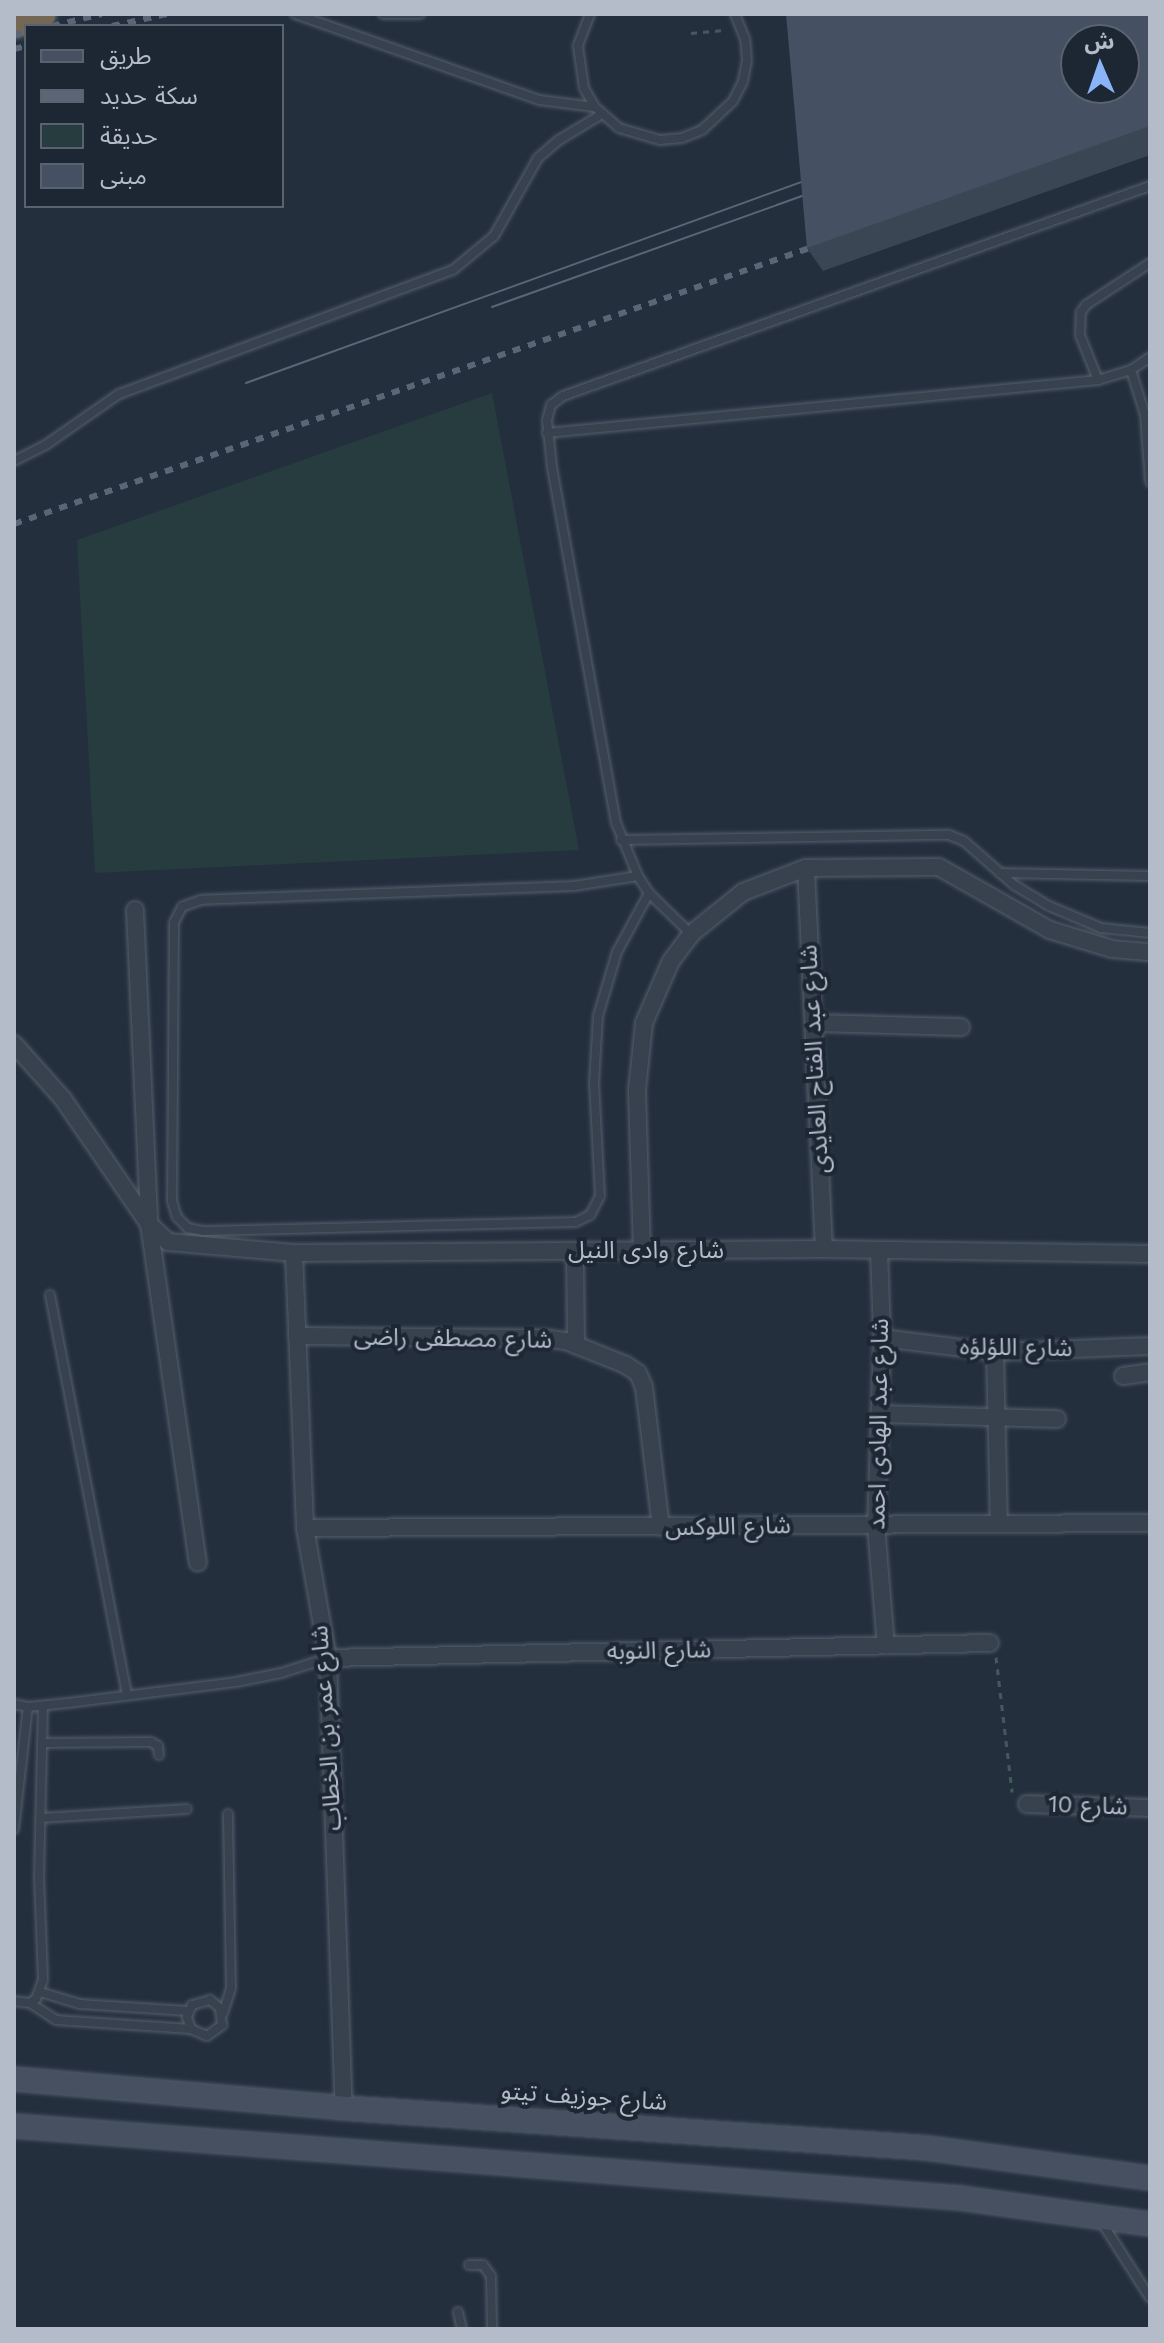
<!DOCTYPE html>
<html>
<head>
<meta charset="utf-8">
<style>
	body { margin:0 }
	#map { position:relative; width:1164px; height:2343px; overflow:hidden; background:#242f3e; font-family:"Work Sans","Noto Sans Arabic",sans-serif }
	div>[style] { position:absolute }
	.green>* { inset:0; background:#263c3f }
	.path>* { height:3px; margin-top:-1.5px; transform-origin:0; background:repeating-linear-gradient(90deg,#44595c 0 6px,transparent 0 12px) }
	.roads { filter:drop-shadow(0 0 2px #565f6c) drop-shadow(0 0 2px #565f6c) }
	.lane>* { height:8px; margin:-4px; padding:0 4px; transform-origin:4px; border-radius:4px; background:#38414e }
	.street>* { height:16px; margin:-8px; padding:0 8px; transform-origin:8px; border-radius:8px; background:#38414e }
	.secondary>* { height:22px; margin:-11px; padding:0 11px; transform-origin:11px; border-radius:11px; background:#465061 }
	.highway>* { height:30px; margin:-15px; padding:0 15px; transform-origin:15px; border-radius:15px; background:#746855 }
	.tram>* { height:2px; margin:-1px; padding:0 1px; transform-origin:1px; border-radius:1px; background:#5a6575 }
	.rail>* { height:6px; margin-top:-3px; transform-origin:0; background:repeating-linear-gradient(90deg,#5a6575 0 8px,transparent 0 16px) }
	.wall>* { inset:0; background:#3b4654 }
	.building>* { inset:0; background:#455162 }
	span { translate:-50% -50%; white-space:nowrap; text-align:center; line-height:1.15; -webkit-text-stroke:8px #1d2633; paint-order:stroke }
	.street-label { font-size:24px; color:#b4bcc9 }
	.frame { position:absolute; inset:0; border:16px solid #b4bcc9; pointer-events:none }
	.legend { position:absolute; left:24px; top:24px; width:260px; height:184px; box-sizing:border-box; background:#1d2633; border:2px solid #59626f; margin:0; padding:10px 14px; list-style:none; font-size:24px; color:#b4bcc9 }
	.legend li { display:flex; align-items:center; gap:16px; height:40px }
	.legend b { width:40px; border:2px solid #59626f }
	.north { position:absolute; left:1060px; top:24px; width:80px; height:80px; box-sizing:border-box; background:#1d2633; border:2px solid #59626f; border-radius:50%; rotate:358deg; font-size:22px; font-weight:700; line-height:32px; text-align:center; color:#b4bcc9 }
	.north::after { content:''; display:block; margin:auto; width:28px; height:36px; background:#8ab4f8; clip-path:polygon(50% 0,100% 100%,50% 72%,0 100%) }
</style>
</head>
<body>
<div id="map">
	<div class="green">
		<div style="clip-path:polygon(492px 393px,579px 850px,95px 873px,77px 540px)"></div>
	</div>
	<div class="path">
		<div style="left:691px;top:33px;width:36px;rotate:-5deg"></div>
		<div style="left:996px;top:1657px;width:136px;rotate:83.2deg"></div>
	</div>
	<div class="roads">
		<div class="lane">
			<div style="left:295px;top:14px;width:259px;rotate:19.4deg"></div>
			<div style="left:539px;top:100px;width:56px;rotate:7.1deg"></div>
			<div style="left:383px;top:14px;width:37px"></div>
			<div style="left:590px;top:14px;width:34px;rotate:111deg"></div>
			<div style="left:578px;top:46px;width:42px;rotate:81.9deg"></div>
			<div style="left:584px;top:88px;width:22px;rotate:60deg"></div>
			<div style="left:595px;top:107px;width:32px;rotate:41deg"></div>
			<div style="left:619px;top:128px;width:43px;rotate:16.3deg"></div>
			<div style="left:660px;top:140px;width:22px;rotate:-5deg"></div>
			<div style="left:682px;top:138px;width:22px;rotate:-22deg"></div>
			<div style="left:702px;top:130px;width:42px;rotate:-43.1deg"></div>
			<div style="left:733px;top:101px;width:22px;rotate:-63deg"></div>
			<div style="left:743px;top:81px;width:21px;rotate:-79deg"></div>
			<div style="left:747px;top:60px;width:21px;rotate:-95deg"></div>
			<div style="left:745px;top:39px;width:27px;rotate:-112deg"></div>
			<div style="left:1131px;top:370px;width:47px;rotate:72.7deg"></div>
			<div style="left:1145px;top:415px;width:67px;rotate:85.7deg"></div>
			<div style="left:1098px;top:380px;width:48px;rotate:-111.8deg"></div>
			<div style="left:1080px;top:335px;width:23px;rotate:-88deg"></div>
			<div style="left:1081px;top:312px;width:9px;rotate:-54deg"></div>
			<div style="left:1086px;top:305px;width:77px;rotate:-33.3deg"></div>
			<div style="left:547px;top:433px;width:554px;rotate:-5.49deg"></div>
			<div style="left:1098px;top:380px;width:34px;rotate:-17deg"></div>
			<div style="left:1131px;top:370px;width:23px;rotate:-34deg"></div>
			<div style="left:14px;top:461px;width:37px;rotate:-27deg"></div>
			<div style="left:47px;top:444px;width:88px;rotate:-34.8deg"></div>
			<div style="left:119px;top:394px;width:356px;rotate:-20.4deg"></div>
			<div style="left:453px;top:270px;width:53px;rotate:-39.7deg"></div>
			<div style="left:494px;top:236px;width:90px;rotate:-60.6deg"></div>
			<div style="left:538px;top:158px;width:28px;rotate:-41deg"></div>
			<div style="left:559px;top:140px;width:50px;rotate:-31.2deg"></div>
			<div style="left:621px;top:840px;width:328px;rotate:-0.9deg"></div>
			<div style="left:949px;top:835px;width:16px;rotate:22deg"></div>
			<div style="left:964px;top:841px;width:67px;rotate:41.3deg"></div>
			<div style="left:1014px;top:885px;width:41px;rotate:31deg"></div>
			<div style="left:1049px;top:906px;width:56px;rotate:22.9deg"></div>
			<div style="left:1101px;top:928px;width:49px;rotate:5.8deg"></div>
			<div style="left:1000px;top:873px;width:150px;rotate:1.1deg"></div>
			<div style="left:638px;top:876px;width:65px;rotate:171.1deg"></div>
			<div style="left:574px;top:886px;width:373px;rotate:177.9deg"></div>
			<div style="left:201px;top:900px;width:20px;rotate:160deg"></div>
			<div style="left:182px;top:907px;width:18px;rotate:117deg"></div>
			<div style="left:174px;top:923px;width:278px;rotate:90.4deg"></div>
			<div style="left:172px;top:1201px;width:17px;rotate:73deg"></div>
			<div style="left:177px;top:1217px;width:16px;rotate:45deg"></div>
			<div style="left:188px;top:1228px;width:16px;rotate:11deg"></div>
			<div style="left:204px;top:1231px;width:372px;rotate:-1.4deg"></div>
			<div style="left:576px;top:1222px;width:16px;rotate:-27deg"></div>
			<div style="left:590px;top:1215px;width:21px;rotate:-62deg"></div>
			<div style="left:600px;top:1196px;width:113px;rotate:-93deg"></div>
			<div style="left:594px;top:1083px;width:67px;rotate:-86.6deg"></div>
			<div style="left:598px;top:1016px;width:67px;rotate:-73.5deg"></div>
			<div style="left:617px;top:952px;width:67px;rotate:-61.5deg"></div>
			<div style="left:691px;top:934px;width:59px;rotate:-135.7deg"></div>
			<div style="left:649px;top:893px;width:20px;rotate:-123deg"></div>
			<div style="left:638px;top:876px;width:57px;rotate:-112.5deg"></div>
			<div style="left:616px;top:823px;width:362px;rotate:-100.2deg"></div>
			<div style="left:552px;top:467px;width:47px;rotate:-96.1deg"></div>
			<div style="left:547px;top:420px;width:16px;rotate:-75deg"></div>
			<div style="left:551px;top:405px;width:15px;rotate:-37deg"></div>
			<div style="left:563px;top:396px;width:623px;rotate:-19.68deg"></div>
			<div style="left:50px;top:1295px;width:408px;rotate:79.1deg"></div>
			<div style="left:14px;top:1704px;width:14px;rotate:12deg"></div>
			<div style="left:28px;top:1707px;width:40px;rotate:-5.7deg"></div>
			<div style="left:68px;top:1703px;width:169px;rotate:-7.1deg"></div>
			<div style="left:236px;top:1682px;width:46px;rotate:-11.3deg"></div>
			<div style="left:281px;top:1673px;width:49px;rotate:-17.7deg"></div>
			<div style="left:42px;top:1743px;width:109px;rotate:-0.5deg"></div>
			<div style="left:151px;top:1742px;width:8px;rotate:30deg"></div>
			<div style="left:158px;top:1746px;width:9px;rotate:84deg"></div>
			<div style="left:41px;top:1818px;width:146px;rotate:-3.5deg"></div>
			<div style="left:14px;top:1829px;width:123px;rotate:-83.5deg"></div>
			<div style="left:40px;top:1992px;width:42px;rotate:16.7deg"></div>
			<div style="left:80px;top:2004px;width:108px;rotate:3.7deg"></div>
			<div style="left:14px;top:2001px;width:16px;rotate:7deg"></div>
			<div style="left:30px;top:2003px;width:7px;rotate:-34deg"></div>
			<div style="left:36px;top:1999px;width:20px;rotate:-70deg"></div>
			<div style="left:43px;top:1980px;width:102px;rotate:-92.2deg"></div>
			<div style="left:39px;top:1878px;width:172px;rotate:-88.7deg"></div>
			<div style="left:30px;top:2003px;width:31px;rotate:33deg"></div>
			<div style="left:56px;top:2020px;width:135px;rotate:3.8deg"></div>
			<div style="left:191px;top:2029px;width:17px;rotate:24deg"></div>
			<div style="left:207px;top:2036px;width:19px;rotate:-36deg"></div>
			<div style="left:222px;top:2025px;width:17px;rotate:-97deg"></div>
			<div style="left:220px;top:2008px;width:13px;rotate:-141deg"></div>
			<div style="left:210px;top:2000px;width:19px;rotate:164deg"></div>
			<div style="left:192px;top:2005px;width:13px;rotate:113deg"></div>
			<div style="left:187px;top:2017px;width:13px;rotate:72deg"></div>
			<div style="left:223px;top:2013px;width:26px;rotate:-72deg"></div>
			<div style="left:231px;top:1988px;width:174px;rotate:-91deg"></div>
			<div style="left:1101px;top:2221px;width:91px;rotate:57.5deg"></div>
			<div style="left:469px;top:2265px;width:14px"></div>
			<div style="left:483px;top:2265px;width:14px;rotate:54deg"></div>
			<div style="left:491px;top:2276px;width:53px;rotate:88.9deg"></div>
			<div style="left:458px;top:2312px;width:17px;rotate:77deg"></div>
		</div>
		<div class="street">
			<div style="left:806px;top:868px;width:381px;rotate:87.3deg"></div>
			<div style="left:135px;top:910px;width:314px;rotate:87.4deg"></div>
			<div style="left:149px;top:1224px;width:26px;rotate:43deg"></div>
			<div style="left:168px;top:1242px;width:126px;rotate:5deg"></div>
			<div style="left:294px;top:1253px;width:530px;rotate:-0.43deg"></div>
			<div style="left:824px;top:1249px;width:326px;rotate:0.9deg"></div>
			<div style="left:814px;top:1023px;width:147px;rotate:1.6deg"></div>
			<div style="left:14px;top:1044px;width:74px;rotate:48.3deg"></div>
			<div style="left:63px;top:1099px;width:152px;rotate:55.5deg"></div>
			<div style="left:149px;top:1224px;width:342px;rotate:81.8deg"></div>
			<div style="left:879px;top:1250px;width:88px;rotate:88deg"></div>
			<div style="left:882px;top:1338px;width:187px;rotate:91.8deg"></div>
			<div style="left:876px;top:1525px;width:121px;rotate:85.3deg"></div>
			<div style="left:575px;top:1251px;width:94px;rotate:89.4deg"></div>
			<div style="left:642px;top:1251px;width:161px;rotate:-91.8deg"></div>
			<div style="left:637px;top:1090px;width:67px;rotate:-84deg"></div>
			<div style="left:644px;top:1023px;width:68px;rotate:-66.5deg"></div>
			<div style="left:671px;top:961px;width:34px;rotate:-53deg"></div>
			<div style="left:691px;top:934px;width:67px;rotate:-38.9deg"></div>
			<div style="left:743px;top:892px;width:67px;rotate:-20.9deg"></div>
			<div style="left:806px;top:868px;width:133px;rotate:-0.4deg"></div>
			<div style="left:939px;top:867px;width:128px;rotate:29.6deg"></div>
			<div style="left:1050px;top:930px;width:65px;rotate:17deg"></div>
			<div style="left:1112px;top:949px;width:38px;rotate:5deg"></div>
			<div style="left:294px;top:1253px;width:275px;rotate:87.7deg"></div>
			<div style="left:305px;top:1528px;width:132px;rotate:80deg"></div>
			<div style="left:328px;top:1658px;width:450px;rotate:88deg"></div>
			<div style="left:297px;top:1336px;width:247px;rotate:0.5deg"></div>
			<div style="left:544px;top:1338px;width:22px;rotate:8deg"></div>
			<div style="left:566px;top:1341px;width:65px;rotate:21.8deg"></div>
			<div style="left:626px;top:1365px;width:14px;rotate:34deg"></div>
			<div style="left:638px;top:1373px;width:15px;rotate:67deg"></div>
			<div style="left:644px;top:1387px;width:141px;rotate:83.1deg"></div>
			<div style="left:882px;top:1338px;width:114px;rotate:7.1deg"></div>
			<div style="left:995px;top:1352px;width:155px;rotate:-2.2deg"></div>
			<div style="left:995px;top:1352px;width:171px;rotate:88.7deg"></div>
			<div style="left:1123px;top:1376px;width:27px;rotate:-8deg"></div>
			<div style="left:879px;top:1414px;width:178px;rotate:1.6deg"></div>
			<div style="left:305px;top:1528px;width:845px;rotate:-0.34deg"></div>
			<div style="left:328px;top:1658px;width:662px;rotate:-1.3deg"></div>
			<div style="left:1027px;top:1804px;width:123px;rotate:1.9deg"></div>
		</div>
		<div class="secondary">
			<div style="left:14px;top:2079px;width:331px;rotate:5deg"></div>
			<div style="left:344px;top:2108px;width:584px;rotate:3.92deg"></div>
			<div style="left:927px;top:2148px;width:225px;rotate:7.7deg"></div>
			<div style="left:14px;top:2126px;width:949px;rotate:4.35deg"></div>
			<div style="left:960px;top:2198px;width:192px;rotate:7.8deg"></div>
		</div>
		<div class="highway">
			<div style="left:14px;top:23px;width:28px;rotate:-19deg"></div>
		</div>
	</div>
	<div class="tram">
		<div style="left:492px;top:307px;width:344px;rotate:-19.7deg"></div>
		<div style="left:246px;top:383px;width:605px;rotate:-19.9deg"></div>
	</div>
	<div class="rail">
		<div style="left:52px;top:26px;width:51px;rotate:-13.5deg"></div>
		<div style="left:112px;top:26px;width:56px;rotate:-12.3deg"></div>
		<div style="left:14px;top:35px;width:12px;rotate:-14deg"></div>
		<div style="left:14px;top:49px;width:12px;rotate:-14deg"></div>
		<div style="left:14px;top:524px;width:854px;rotate:-19.13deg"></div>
	</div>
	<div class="wall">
		<div style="clip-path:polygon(1150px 14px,1150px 155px,823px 271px,807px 248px)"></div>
	</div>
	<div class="building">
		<div style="clip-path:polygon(evenodd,786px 14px,1150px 14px,1150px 126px,807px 248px,786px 14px,1076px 40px,1124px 40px,1124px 88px,1076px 88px,1076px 40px)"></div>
	</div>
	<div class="street-label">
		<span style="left:815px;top:1059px;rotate:-93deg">شارع عبد الفتاح العايدى</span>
		<span style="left:646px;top:1251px">شارع وادى النيل</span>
		<span style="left:453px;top:1339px;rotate:1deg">شارع مصطفى راضى</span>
		<span style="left:1016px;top:1348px;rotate:1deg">شارع اللؤلؤه</span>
		<span style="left:879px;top:1424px;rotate:-89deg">شارع عبد الهادى احمد</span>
		<span style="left:728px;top:1527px;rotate:-1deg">شارع اللوكس</span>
		<span style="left:659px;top:1651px;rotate:-1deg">شارع النوبه</span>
		<span style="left:327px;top:1728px;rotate:-94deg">شارع عمر بن الخطاب</span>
		<span style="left:1088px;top:1806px;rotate:2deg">شارع 10</span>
		<span style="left:584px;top:2097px;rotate:4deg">شارع جوزيف تيتو</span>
	</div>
	<div class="frame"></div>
	<ul class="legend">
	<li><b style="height:10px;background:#465061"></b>طريق</li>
	<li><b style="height:10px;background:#5a6575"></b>سكة حديد</li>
	<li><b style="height:22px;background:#263c3f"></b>حديقة</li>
	<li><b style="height:22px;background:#455162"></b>مبنى</li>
	</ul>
	<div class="north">ش</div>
</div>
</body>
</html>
